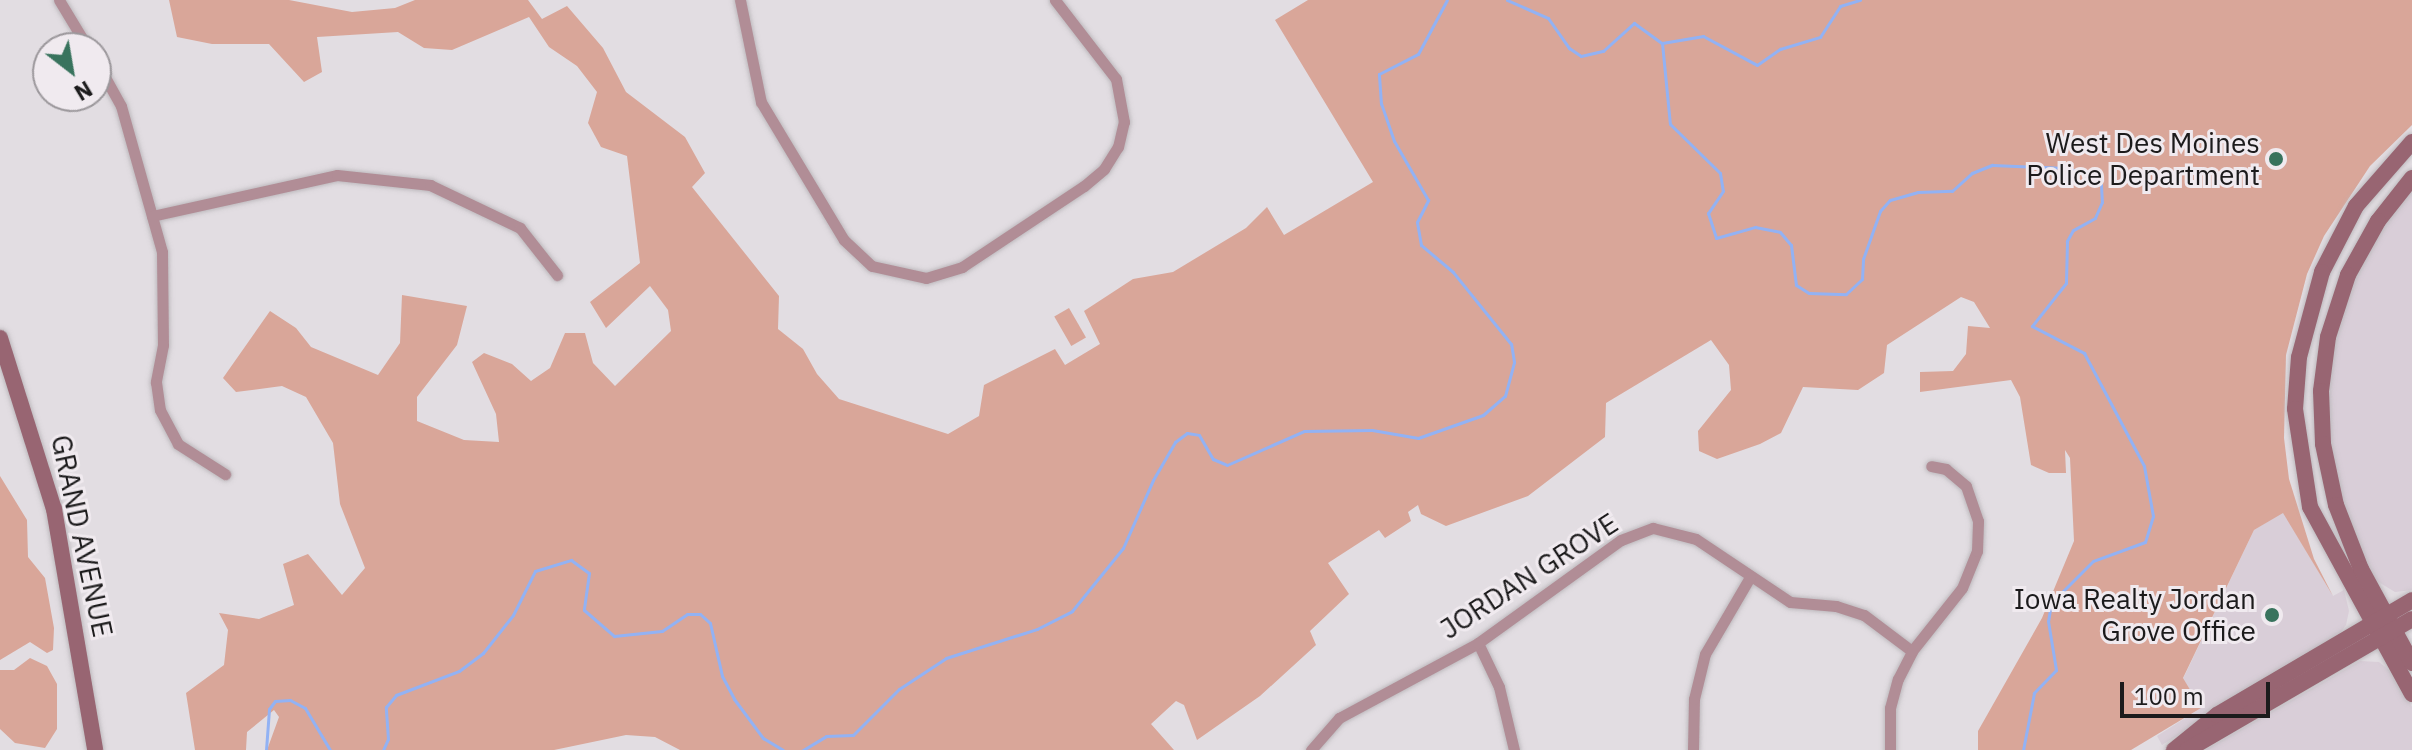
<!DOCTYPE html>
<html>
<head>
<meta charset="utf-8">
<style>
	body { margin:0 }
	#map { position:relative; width:2412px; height:750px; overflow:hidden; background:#e2dde2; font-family:"IBM Plex Sans",sans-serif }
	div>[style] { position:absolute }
	.built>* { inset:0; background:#d9ced8 }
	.green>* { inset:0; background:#d9a699; transform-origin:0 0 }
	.stream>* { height:3px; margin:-1.5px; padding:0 1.5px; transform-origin:1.5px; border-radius:1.5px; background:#92b2f4 }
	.roads { filter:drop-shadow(0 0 2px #bebabe) drop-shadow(0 0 2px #bebabe) }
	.street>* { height:11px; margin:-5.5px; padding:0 5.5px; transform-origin:5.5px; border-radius:5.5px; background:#b18d96 }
	.secondary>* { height:16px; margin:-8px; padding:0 8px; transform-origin:8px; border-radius:8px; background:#986572 }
	.dots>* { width:22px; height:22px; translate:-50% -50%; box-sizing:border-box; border:4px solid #f0eaef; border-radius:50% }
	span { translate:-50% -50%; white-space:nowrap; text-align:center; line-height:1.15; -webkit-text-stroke:6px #f0eaef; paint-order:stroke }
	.poi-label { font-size:28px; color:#1c1b1c }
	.right { translate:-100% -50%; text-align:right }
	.street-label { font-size:28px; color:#1c1b1c }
	.north { position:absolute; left:32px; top:32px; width:80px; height:80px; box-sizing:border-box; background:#f0eaef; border:2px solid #9b979b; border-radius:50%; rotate:149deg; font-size:22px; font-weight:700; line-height:32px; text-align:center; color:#1c1b1c }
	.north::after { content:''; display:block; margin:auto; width:28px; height:36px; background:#38735d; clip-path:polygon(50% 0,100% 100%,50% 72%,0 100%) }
	.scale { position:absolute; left:2120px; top:682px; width:150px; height:36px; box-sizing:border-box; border:4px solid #1c1b1c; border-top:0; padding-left:10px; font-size:24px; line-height:28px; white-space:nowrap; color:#1c1b1c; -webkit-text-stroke:6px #f0eaef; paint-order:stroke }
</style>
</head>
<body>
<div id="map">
	<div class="built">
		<div style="clip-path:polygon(2412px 186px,2412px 590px,2395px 592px,2372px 578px,2346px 516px,2333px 470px,2327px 407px,2333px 345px,2358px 266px)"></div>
		<div style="clip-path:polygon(2283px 512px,2333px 596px,2344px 590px,2349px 611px,2346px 625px,2338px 636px,2162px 745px,2157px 736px,2201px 708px,2183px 679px,2254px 530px)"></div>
		<div style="clip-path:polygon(2360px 661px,2379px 662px,2395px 675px,2412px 707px,2412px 750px,2205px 750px)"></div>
	</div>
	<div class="green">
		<div style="clip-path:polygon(169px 0,289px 0,352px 12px,395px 8px,415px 0,528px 0,542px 19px,567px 6px,603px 48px,626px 92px,685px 137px,705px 173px,692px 187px,779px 296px,778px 329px,803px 349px,817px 374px,839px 399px,948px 434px,979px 416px,984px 385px,1055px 349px,1065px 365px,1100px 344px,1084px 311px,1133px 279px,1173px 272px,1246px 228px,1267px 207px,1284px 235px,1373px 182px,1275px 20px,1308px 0,2412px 0,2412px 125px,2370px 166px,2324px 236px,2307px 274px,2286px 355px,2284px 438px,2289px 479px,2314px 559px,2333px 596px,2283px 513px,2254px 530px,2183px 678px,2201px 708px,2131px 750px,1978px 750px,1978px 731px,2042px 618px,2074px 541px,2070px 458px,2065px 450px,2066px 473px,2049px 473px,2031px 465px,2020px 397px,2011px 380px,1920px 392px,1920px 372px,1953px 371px,1966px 354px,1968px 326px,1990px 328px,1974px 302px,1961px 297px,1887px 345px,1884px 373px,1858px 390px,1803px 387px,1781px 433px,1760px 444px,1717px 459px,1699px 451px,1698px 431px,1731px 390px,1729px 365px,1711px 340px,1606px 403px,1605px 437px,1528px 496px,1446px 526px,1421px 514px,1418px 505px,1408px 512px,1411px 521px,1385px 538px,1379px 530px,1328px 563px,1349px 594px,1310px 631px,1316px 645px,1260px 696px,1197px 740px,1184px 705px,1176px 701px,1151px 724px,1174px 750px,680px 750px,655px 737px,626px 735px,554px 750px,267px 750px,279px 717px,274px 710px,247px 732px,246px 750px,195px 750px,186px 693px,224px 665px,228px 630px,219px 613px,259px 619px,294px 605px,283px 564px,308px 554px,342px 595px,365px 568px,340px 504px,333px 443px,306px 397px,282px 386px,236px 392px,223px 378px,270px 311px,296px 328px,311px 347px,378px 375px,400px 343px,402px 295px,467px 306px,457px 345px,417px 397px,417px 421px,464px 440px,499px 442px,496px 414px,472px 362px,484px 353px,512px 364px,531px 381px,550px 368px,565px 333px,585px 333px,593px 363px,615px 386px,671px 331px,668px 310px,650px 286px,606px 328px,590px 302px,640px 263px,627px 156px,601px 147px,588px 123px,597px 92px,577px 66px,549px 47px,529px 17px,452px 50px,424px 48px,398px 32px,317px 37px,322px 72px,304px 82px,269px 44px,212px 44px,177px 37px)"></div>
		<div style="left:1069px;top:308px;width:34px;height:17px;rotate:60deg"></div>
		<div style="clip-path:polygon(0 476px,27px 520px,28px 557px,45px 578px,54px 628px,53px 650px,47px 653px,30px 642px,0 660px)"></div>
		<div style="clip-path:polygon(30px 658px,47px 666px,57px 684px,57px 729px,45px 748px,15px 743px,0 729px,0 670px,14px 670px)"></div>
	</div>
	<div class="stream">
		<div style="left:1507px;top:0;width:45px;rotate:23.7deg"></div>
		<div style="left:1548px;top:18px;width:37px;rotate:55deg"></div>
		<div style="left:1569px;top:48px;width:14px;rotate:34deg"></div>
		<div style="left:1581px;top:56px;width:23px;rotate:-13deg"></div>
		<div style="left:1603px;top:51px;width:42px;rotate:-42.1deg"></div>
		<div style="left:1634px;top:23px;width:34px;rotate:36deg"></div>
		<div style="left:1662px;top:43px;width:81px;rotate:84.4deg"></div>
		<div style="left:1670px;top:124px;width:70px;rotate:44.4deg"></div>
		<div style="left:1720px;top:173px;width:18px;rotate:81deg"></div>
		<div style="left:1723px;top:191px;width:27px;rotate:124deg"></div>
		<div style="left:1708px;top:213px;width:26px;rotate:72deg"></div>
		<div style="left:1716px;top:238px;width:41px;rotate:-15.8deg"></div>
		<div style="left:1755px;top:227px;width:25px;rotate:11deg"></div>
		<div style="left:1780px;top:232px;width:17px;rotate:50deg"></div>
		<div style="left:1791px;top:245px;width:40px;rotate:82.9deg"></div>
		<div style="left:1796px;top:285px;width:15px;rotate:32deg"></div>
		<div style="left:1809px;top:293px;width:37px;rotate:2deg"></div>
		<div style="left:1846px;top:294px;width:22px;rotate:-43deg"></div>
		<div style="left:1862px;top:279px;width:20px;rotate:-87deg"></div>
		<div style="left:1863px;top:259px;width:51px;rotate:-70.5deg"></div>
		<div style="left:1880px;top:211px;width:15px;rotate:-48deg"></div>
		<div style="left:1890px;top:200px;width:29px;rotate:-16deg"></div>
		<div style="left:1918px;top:192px;width:34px;rotate:-2deg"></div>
		<div style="left:1952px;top:191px;width:27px;rotate:-42deg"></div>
		<div style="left:1972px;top:173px;width:22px;rotate:-22deg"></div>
		<div style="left:1992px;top:165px;width:75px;rotate:2.3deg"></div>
		<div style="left:2067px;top:168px;width:27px;rotate:17deg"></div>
		<div style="left:2093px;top:176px;width:12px;rotate:48deg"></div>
		<div style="left:2101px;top:185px;width:17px;rotate:87deg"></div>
		<div style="left:2102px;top:202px;width:17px;rotate:114deg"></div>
		<div style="left:2095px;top:218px;width:25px;rotate:151deg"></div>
		<div style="left:2073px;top:230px;width:13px;rotate:119deg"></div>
		<div style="left:2067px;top:241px;width:42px;rotate:91.4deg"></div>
		<div style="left:2066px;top:283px;width:55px;rotate:128.3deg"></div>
		<div style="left:2032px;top:326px;width:59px;rotate:27.4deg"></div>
		<div style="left:2084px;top:353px;width:128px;rotate:62deg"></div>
		<div style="left:2144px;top:466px;width:51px;rotate:79.8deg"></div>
		<div style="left:2153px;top:516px;width:27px;rotate:107deg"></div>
		<div style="left:2145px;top:542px;width:55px;rotate:159.9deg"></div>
		<div style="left:2093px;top:561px;width:59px;rotate:135deg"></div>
		<div style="left:2051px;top:603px;width:18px;rotate:99deg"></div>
		<div style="left:2048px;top:621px;width:50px;rotate:80.7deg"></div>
		<div style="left:2056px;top:670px;width:32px;rotate:134deg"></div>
		<div style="left:2034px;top:693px;width:58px;rotate:100.9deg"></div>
		<div style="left:1662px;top:43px;width:42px;rotate:-9.7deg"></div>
		<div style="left:1703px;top:36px;width:61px;rotate:28.2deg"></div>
		<div style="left:1757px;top:65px;width:28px;rotate:-35deg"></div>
		<div style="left:1780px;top:49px;width:42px;rotate:-16.7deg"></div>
		<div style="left:1820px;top:37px;width:37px;rotate:-57deg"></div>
		<div style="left:1840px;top:6px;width:21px;rotate:-17deg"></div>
		<div style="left:266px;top:750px;width:41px;rotate:-85.8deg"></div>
		<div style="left:269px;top:709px;width:10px;rotate:-53deg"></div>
		<div style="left:275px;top:701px;width:15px;rotate:-4deg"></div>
		<div style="left:290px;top:700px;width:17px;rotate:28deg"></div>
		<div style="left:305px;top:708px;width:49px;rotate:59.2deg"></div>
		<div style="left:383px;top:750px;width:12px;rotate:-66deg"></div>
		<div style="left:388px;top:739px;width:32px;rotate:-94deg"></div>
		<div style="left:386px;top:707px;width:16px;rotate:-50deg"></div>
		<div style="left:396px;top:695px;width:67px;rotate:-20.9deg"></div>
		<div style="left:459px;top:671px;width:30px;rotate:-37deg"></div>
		<div style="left:483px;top:653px;width:48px;rotate:-51.7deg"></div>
		<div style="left:513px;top:615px;width:49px;rotate:-63.4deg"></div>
		<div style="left:535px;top:571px;width:38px;rotate:-17deg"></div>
		<div style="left:571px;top:560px;width:22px;rotate:36deg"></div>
		<div style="left:589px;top:573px;width:37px;rotate:98deg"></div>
		<div style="left:584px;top:610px;width:40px;rotate:41deg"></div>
		<div style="left:614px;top:636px;width:48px;rotate:-5.9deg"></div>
		<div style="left:662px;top:631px;width:30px;rotate:-34deg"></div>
		<div style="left:687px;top:614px;width:13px"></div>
		<div style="left:700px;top:614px;width:13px;rotate:42deg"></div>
		<div style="left:710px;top:623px;width:54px;rotate:77.2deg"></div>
		<div style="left:722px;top:676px;width:26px;rotate:62deg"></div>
		<div style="left:734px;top:699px;width:49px;rotate:53.4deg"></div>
		<div style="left:763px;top:738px;width:23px;rotate:31deg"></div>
		<div style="left:803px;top:750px;width:27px;rotate:-31deg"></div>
		<div style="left:826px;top:736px;width:27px;rotate:-2deg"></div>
		<div style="left:853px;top:735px;width:65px;rotate:-45deg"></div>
		<div style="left:899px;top:689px;width:56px;rotate:-33.4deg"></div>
		<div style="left:946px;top:658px;width:96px;rotate:-17.7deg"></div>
		<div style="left:1037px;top:629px;width:39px;rotate:-27deg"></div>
		<div style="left:1072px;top:611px;width:81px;rotate:-51deg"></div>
		<div style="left:1123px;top:548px;width:74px;rotate:-66.2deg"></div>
		<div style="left:1153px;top:480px;width:44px;rotate:-59.9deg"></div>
		<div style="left:1175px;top:442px;width:15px;rotate:-37deg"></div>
		<div style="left:1187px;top:433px;width:12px;rotate:9deg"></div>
		<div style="left:1199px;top:435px;width:28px;rotate:60deg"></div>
		<div style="left:1213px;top:459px;width:15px;rotate:23deg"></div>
		<div style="left:1227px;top:465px;width:84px;rotate:-23.8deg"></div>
		<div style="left:1304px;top:431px;width:68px;rotate:-0.8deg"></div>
		<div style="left:1372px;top:430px;width:47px;rotate:9.9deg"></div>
		<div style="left:1418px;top:438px;width:69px;rotate:-19.5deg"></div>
		<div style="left:1483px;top:415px;width:29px;rotate:-41deg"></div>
		<div style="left:1505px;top:396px;width:35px;rotate:-75deg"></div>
		<div style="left:1514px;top:362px;width:18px;rotate:-99deg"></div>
		<div style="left:1511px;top:344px;width:92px;rotate:-128.9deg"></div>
		<div style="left:1453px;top:272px;width:42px;rotate:-139.8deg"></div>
		<div style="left:1421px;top:245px;width:23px;rotate:-100deg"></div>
		<div style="left:1417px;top:222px;width:25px;rotate:-63deg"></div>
		<div style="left:1428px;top:200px;width:68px;rotate:-120deg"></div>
		<div style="left:1394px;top:141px;width:39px;rotate:-109deg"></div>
		<div style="left:1381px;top:104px;width:30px;rotate:-94deg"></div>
		<div style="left:1379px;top:74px;width:44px;rotate:-27.1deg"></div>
		<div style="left:1418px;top:54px;width:61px;rotate:-61.8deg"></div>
	</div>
	<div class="roads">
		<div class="street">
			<div style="left:59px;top:0;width:56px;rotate:58.9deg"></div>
			<div style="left:740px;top:0;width:104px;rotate:78.4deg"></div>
			<div style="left:761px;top:102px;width:161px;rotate:59deg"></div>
			<div style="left:844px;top:240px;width:38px;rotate:43deg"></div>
			<div style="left:872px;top:266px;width:55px;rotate:12.5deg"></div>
			<div style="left:926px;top:278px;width:38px;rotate:-17deg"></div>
			<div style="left:962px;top:267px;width:146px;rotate:-33.6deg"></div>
			<div style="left:1084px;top:186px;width:26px;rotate:-40deg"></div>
			<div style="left:1104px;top:169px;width:26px;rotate:-58deg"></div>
			<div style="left:1118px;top:147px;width:26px;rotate:-77deg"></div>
			<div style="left:1124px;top:122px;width:44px;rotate:-100.5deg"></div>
			<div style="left:1116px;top:79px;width:100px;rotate:-127.7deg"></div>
			<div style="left:96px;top:61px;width:51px;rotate:60.9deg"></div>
			<div style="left:121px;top:106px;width:152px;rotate:74.3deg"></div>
			<div style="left:162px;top:252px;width:93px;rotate:89.4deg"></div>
			<div style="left:163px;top:345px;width:38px;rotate:101deg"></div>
			<div style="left:156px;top:382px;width:28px;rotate:82deg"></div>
			<div style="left:160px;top:410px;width:38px;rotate:62deg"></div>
			<div style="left:178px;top:444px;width:56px;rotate:32.6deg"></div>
			<div style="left:152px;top:216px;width:189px;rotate:-12.5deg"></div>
			<div style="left:337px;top:175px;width:94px;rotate:6.1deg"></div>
			<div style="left:430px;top:185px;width:100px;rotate:25.5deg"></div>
			<div style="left:520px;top:228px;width:60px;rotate:51.8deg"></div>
			<div style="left:1478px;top:643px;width:49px;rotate:64.5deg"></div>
			<div style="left:1499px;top:687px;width:65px;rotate:76.6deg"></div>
			<div style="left:1311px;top:750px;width:43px;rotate:-48.8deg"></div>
			<div style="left:1339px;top:718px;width:158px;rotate:-28.3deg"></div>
			<div style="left:1478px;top:643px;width:176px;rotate:-35.8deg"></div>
			<div style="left:1621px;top:540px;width:34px;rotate:-21deg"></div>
			<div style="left:1653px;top:528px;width:44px;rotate:14.3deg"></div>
			<div style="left:1696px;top:539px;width:113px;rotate:33.8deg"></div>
			<div style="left:1790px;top:602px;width:46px;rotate:5deg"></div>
			<div style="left:1836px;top:606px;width:29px;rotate:18deg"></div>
			<div style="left:1864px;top:615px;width:60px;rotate:36.9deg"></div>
			<div style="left:1693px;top:750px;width:51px;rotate:-88.9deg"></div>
			<div style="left:1694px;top:699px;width:46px;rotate:-76.3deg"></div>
			<div style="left:1705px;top:654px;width:89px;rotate:-59.7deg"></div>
			<div style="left:1890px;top:750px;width:42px;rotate:-90deg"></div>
			<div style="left:1890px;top:708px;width:30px;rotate:-75deg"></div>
			<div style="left:1898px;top:679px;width:31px;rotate:-63deg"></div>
			<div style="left:1912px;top:651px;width:80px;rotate:-51.6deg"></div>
			<div style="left:1962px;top:588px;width:40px;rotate:-68deg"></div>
			<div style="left:1977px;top:551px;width:30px;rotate:-88deg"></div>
			<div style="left:1978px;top:521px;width:37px;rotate:-109deg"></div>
			<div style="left:1966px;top:486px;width:26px;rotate:-140deg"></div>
			<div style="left:1946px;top:469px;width:15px;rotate:-169deg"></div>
		</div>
		<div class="secondary">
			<div style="left:2412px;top:142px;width:85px;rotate:131.2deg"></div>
			<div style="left:2356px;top:206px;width:74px;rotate:117.3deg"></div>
			<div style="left:2322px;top:272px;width:88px;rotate:105.1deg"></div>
			<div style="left:2299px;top:357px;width:52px;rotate:94.4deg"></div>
			<div style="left:2295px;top:409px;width:99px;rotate:81.3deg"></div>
			<div style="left:2310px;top:507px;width:213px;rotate:61.4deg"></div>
			<div style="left:2412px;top:178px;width:55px;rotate:128.3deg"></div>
			<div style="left:2378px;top:221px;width:62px;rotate:119.1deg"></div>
			<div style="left:2348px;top:275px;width:65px;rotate:107.9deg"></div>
			<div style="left:2328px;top:337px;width:54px;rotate:97.4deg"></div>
			<div style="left:2321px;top:391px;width:53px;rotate:87.8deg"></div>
			<div style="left:2323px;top:444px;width:62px;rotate:78deg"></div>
			<div style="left:2336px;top:505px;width:69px;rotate:68.7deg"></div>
			<div style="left:2361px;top:569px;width:107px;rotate:61.5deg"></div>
			<div style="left:0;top:338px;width:179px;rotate:72.5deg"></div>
			<div style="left:54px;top:509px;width:244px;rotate:80.3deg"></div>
			<div style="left:2174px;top:750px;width:55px;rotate:-39.1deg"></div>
			<div style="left:2217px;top:715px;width:226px;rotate:-30.5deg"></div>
			<div style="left:2187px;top:750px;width:260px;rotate:-30.2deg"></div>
		</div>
	</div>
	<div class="dots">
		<div style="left:2276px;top:159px;background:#38735d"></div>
		<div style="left:2272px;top:615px;background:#38735d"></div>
	</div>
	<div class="poi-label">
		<span class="right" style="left:2260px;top:159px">West Des Moines<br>Police Department</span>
		<span class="right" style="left:2256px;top:615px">Iowa Realty Jordan<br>Grove Office</span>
	</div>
	<div class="street-label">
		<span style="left:82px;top:536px;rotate:78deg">GRAND AVENUE</span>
		<span style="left:1529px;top:576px;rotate:-33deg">JORDAN GROVE</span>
	</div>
	<div class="north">N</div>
	<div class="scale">100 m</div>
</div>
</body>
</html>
